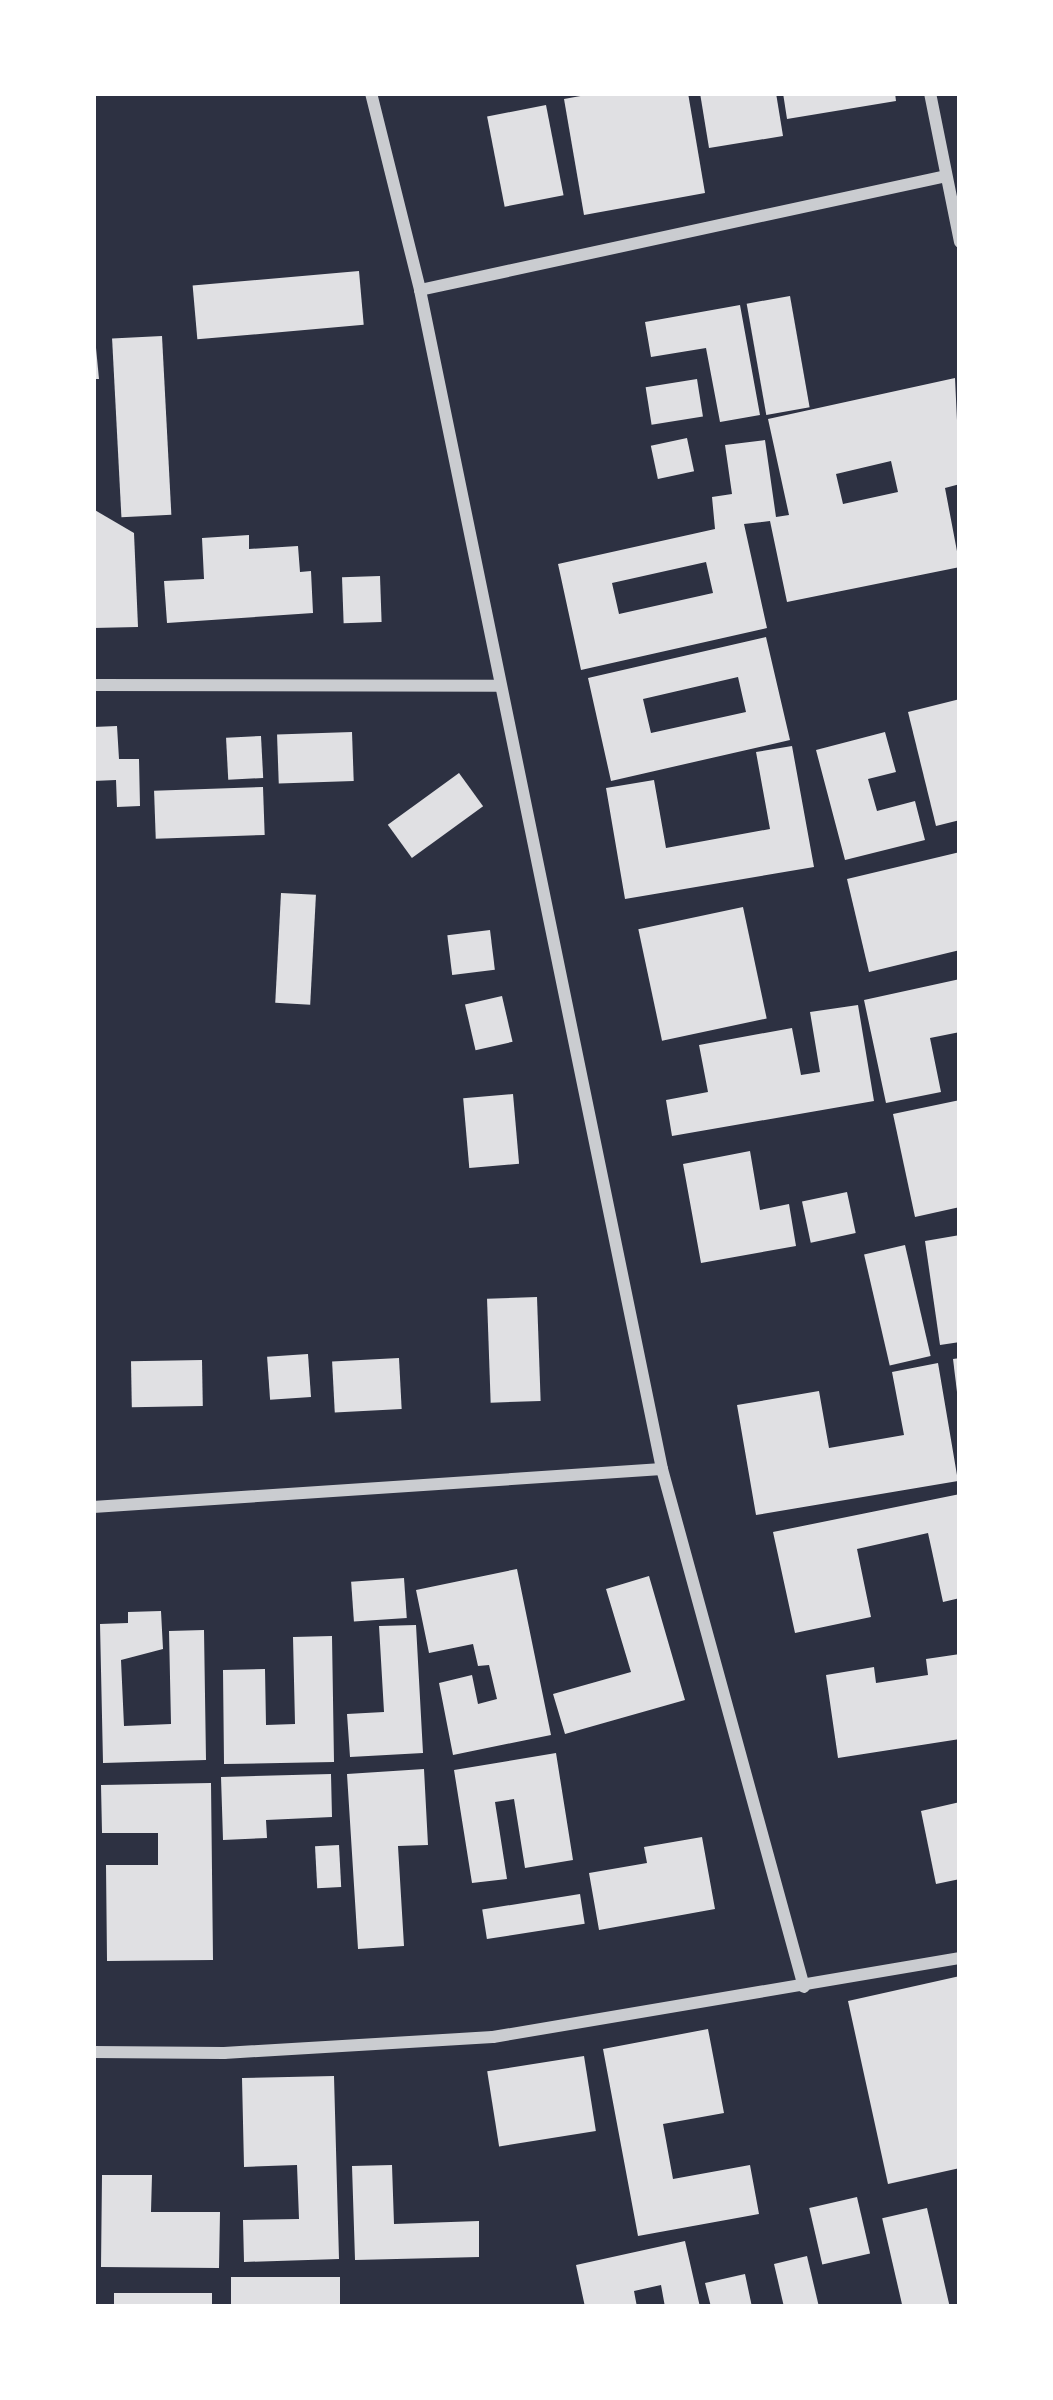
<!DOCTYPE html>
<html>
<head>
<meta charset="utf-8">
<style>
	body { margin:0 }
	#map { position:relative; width:1053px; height:2400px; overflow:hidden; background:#2d3142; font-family:"PT Sans",sans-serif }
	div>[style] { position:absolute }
	.building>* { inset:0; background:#e0e0e3; transform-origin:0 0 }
	.minor>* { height:12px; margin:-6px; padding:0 6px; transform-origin:6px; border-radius:6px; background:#caccd0 }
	span { translate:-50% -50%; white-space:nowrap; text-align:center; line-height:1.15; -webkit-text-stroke:9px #fff; paint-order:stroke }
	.frame { position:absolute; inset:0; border:96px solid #fff; pointer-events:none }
</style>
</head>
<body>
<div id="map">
	<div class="building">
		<div style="clip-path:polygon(597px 93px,688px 93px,705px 193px,584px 215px,564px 99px)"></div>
		<div style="clip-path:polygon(700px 93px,776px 93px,783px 136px,709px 148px)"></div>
		<div style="clip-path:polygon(783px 93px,895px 93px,896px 101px,787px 119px)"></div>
		<div style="left:546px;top:105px;width:92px;height:60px;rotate:79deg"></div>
		<div style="left:359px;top:271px;width:54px;height:167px;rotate:85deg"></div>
		<div style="left:790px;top:296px;width:113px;height:44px;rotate:80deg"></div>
		<div style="clip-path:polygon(740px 305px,760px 415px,720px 422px,706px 348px,651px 357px,645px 322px)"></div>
		<div style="left:162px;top:336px;width:179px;height:50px;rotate:87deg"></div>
		<div style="clip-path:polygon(93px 348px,96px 348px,99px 379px,93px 379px)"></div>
		<div style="clip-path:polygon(evenodd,955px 378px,960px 484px,945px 488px,960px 567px,787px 602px,770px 521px,744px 524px,767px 628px,581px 670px,558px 564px,715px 529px,712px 497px,732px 494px,725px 445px,765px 440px,776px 517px,789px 515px,768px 419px,955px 378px,891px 461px,898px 492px,843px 504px,836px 474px,891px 461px,955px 378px,706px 562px,713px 593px,619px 614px,612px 583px,706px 562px)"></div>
		<div style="left:697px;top:379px;width:38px;height:52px;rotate:81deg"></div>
		<div style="left:687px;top:438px;width:34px;height:37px;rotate:78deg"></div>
		<div style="clip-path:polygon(93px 509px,134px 533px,138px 627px,93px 628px)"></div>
		<div style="clip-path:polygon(249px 535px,249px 549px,298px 546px,300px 572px,311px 571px,313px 613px,167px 623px,164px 581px,204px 579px,202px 538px)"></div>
		<div style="left:380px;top:576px;width:46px;height:38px;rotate:88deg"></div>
		<div style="clip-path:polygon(evenodd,766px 637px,790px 740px,611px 781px,588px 678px,766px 637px,738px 677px,746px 712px,651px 733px,643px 699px,738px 677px)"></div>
		<div style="clip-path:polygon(960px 699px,960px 820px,936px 826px,908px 712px)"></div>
		<div style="clip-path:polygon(117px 726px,119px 759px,139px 759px,140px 806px,117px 807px,116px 780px,93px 781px,93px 727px)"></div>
		<div style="left:352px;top:732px;width:49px;height:75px;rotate:88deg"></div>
		<div style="clip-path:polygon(885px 732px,896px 772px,868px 779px,877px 811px,915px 801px,925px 840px,845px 860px,816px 750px)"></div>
		<div style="left:261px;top:736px;width:42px;height:35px;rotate:87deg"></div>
		<div style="clip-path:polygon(792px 746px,814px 867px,625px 899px,606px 788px,654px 780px,666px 848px,770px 829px,756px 752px)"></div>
		<div style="left:459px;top:773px;width:41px;height:88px;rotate:54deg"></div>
		<div style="left:263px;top:787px;width:48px;height:109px;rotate:88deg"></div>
		<div style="clip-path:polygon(960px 852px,960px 950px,869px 972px,847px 879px)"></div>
		<div style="left:281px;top:893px;width:35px;height:110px;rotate:3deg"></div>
		<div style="left:743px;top:907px;width:114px;height:107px;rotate:78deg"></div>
		<div style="left:490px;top:930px;width:40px;height:43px;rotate:83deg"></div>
		<div style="clip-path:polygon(960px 979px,960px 1032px,930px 1038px,941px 1092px,886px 1103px,864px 1000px)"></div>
		<div style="left:502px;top:996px;width:47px;height:38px;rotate:77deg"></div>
		<div style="clip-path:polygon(858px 1005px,874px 1101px,672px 1136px,666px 1100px,708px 1092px,699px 1045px,792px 1028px,801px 1075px,820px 1072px,810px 1012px)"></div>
		<div style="left:513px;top:1094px;width:70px;height:50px;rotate:85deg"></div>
		<div style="clip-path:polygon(960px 1100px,960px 1207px,915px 1217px,893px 1114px)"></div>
		<div style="clip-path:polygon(750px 1151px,760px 1210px,789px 1204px,796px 1246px,701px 1263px,683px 1164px)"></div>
		<div style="left:847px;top:1192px;width:42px;height:46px;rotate:78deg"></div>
		<div style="clip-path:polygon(960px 1235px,960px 1342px,940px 1345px,925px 1241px)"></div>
		<div style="left:905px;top:1245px;width:114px;height:42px;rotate:77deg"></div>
		<div style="left:537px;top:1297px;width:104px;height:50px;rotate:88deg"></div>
		<div style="left:308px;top:1354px;width:43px;height:41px;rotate:86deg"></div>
		<div style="left:399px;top:1358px;width:51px;height:67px;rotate:87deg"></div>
		<div style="clip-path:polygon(960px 1358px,960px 1391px,957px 1392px,953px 1359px)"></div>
		<div style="left:202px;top:1360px;width:46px;height:71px;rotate:89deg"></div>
		<div style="clip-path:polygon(938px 1363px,958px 1481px,756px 1515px,737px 1405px,819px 1391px,829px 1448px,904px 1435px,892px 1372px)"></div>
		<div style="clip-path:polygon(960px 1494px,960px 1598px,943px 1602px,928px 1533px,857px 1549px,871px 1617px,795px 1633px,773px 1532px)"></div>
		<div style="clip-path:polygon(517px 1569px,551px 1735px,453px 1755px,439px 1683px,472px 1675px,478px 1704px,497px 1699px,489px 1665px,478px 1666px,473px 1644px,429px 1653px,416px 1590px)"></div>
		<div style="clip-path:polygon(649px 1576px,685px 1700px,565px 1734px,553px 1694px,631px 1672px,606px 1589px)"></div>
		<div style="left:404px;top:1578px;width:40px;height:53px;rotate:86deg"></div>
		<div style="clip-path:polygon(161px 1611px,163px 1649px,121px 1660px,124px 1726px,171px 1724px,169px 1631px,204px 1630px,206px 1760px,103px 1763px,100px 1624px,128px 1623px,128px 1612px)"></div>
		<div style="clip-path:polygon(416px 1625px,423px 1753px,350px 1757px,347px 1714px,384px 1712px,379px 1626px)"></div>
		<div style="clip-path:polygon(332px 1636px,334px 1762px,224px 1764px,223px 1670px,265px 1669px,266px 1725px,295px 1724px,293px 1637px)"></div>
		<div style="clip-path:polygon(960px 1654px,960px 1739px,838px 1758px,826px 1675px,874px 1667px,876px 1683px,928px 1675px,926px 1659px)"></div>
		<div style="clip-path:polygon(556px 1753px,573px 1860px,525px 1868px,514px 1799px,495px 1802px,507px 1879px,472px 1883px,454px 1770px)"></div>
		<div style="clip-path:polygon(424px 1769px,428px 1845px,398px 1846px,404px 1946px,358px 1949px,347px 1774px)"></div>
		<div style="clip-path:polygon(331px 1774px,332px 1817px,266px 1820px,267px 1838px,223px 1840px,221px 1777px)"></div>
		<div style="clip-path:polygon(211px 1783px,213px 1960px,107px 1961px,106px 1865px,158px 1865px,158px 1833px,102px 1833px,101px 1785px)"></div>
		<div style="clip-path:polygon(960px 1802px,960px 1879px,936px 1884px,921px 1811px)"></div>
		<div style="clip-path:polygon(702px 1837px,715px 1909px,599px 1930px,589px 1873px,647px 1863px,644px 1847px)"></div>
		<div style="left:339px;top:1845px;width:42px;height:24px;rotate:87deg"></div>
		<div style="left:580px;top:1894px;width:30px;height:99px;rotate:81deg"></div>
		<div style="clip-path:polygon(960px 1976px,960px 2168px,888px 2184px,848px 2001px)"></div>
		<div style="clip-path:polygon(708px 2029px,724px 2113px,663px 2124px,673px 2179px,750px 2165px,759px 2214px,638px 2236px,603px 2049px)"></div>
		<div style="left:584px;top:2056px;width:76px;height:98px;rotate:81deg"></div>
		<div style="clip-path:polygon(334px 2076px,339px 2259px,244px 2262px,243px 2220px,299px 2219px,297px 2165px,244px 2167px,242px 2078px)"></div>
		<div style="clip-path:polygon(392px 2165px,394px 2224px,479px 2221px,479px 2257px,355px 2260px,352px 2166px)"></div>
		<div style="clip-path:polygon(102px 2175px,152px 2175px,151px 2212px,220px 2212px,219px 2268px,101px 2267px)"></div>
		<div style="left:857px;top:2197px;width:58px;height:49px;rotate:77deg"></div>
		<div style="left:927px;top:2208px;width:101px;height:46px;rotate:77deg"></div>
		<div style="clip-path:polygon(685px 2241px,700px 2307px,665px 2307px,661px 2285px,634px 2291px,637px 2307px,585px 2307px,576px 2265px)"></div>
		<div style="clip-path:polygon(807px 2256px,819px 2307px,784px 2307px,774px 2264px)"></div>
		<div style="clip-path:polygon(745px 2274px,752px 2307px,711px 2307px,705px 2283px)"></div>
		<div style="left:340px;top:2277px;width:30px;height:109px;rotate:90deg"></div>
		<div style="left:114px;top:2293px;width:98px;height:14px"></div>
	</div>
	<div class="minor">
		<div style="left:371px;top:93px;width:203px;rotate:76deg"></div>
		<div style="left:420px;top:290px;width:1204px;rotate:78.4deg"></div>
		<div style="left:662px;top:1469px;width:537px;rotate:74.67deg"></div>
		<div style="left:930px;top:93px;width:152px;rotate:78.6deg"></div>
		<div style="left:420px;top:290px;width:538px;rotate:-12.23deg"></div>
		<div style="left:93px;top:685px;width:406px;rotate:0.1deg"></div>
		<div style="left:93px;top:1507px;width:570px;rotate:-3.82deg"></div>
		<div style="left:93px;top:2052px;width:131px;rotate:0.4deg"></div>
		<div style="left:224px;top:2053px;width:269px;rotate:-3.4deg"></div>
		<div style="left:493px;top:2037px;width:474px;rotate:-9.6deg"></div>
	</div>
	<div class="frame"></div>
</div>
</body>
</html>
